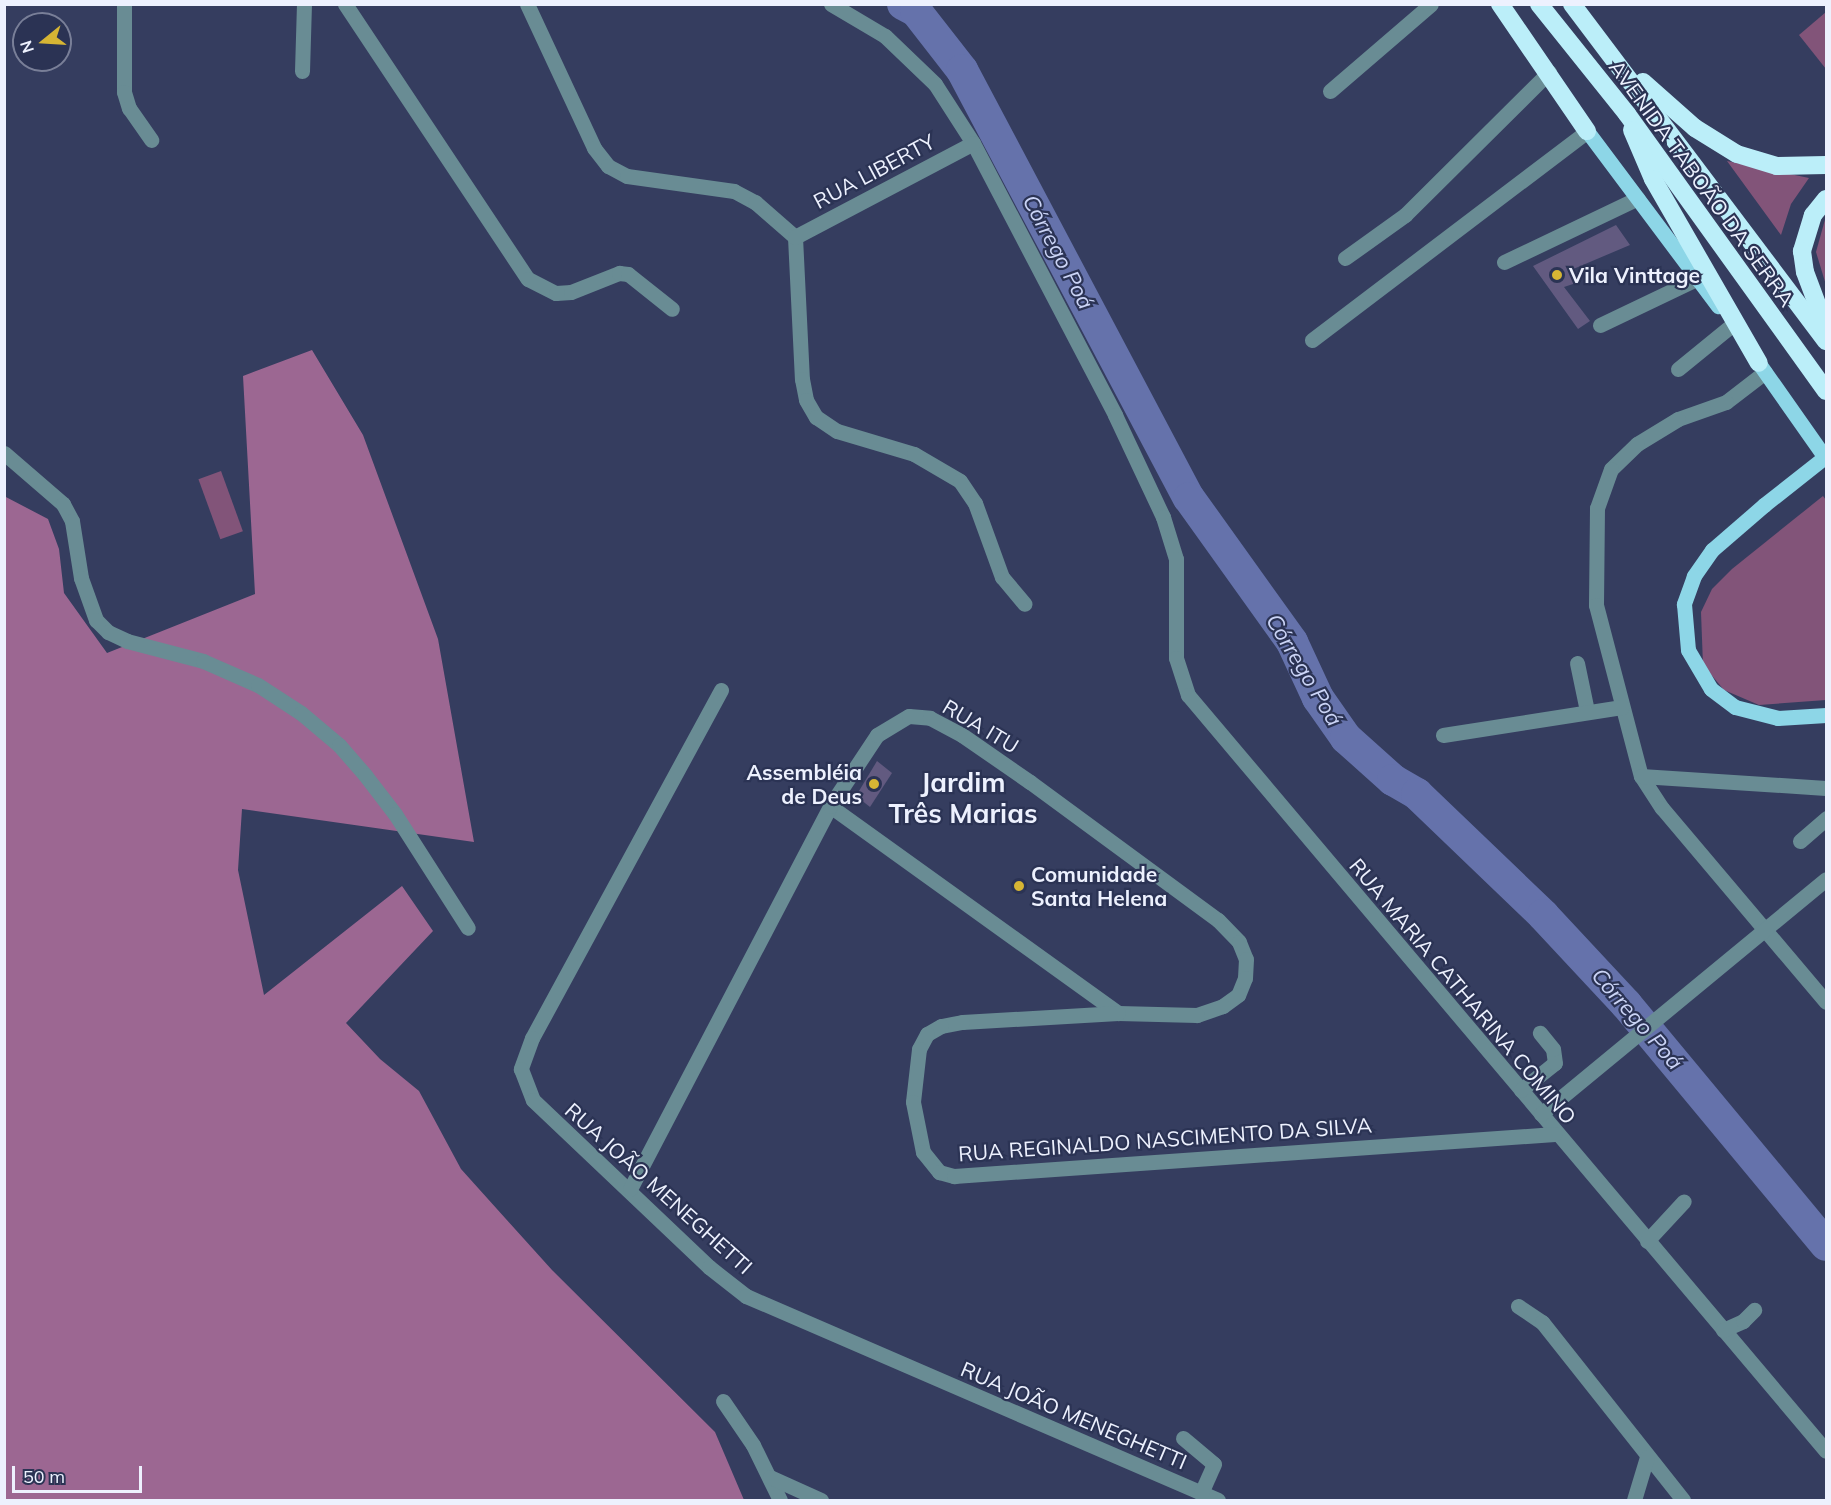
<!DOCTYPE html>
<html>
<head>
<meta charset="utf-8">
<style>
	body { margin:0 }
	#map { position:relative; width:1831px; height:1505px; overflow:hidden; background:#353d5f; font-family:Mulish,sans-serif }
	div>[style] { position:absolute }
	.green>* { inset:0; background:#825479; transform-origin:0 0 }
	.forest>* { inset:0; background:#9c6792 }
	.river>* { height:32px; margin:-16px; padding:0 16px; transform-origin:16px; border-radius:16px; background:#6572ab }
	.building>* { inset:0; background:#625a80 }
	.minor>* { height:15px; margin:-7.5px; padding:0 7.5px; transform-origin:7.5px; border-radius:7.5px; background:#698c94 }
	.major>* { height:15px; margin:-7.5px; padding:0 7.5px; transform-origin:7.5px; border-radius:7.5px; background:#8dd6e7 }
	.highway>* { height:18px; margin:-9px; padding:0 9px; transform-origin:9px; border-radius:9px; background:#bbeef9 }
	.major-bridge>* { height:15px; margin:-7.5px; padding:0 7.5px; transform-origin:7.5px; border-radius:7.5px; background:#8dd6e7 }
	.dots>* { width:16px; height:16px; translate:-50% -50%; box-sizing:border-box; border:3px solid #2b3354; border-radius:50% }
	span { translate:-50% -50%; white-space:nowrap; text-align:center; line-height:1.15; -webkit-text-stroke:4.5px #2b3354; paint-order:stroke }
	.street-label { font-size:21px; color:#edf1fe }
	.poi-label { font-size:21px; color:#edf1fe; font-weight:700 }
	.left { translate:0 -50%; text-align:left }
	.right { translate:-100% -50%; text-align:right }
	.water-label { font-size:22px; color:#cbd4f6; font-style:italic }
	.district-label { font-size:27px; color:#edf1fe; font-weight:700 }
	.frame { position:absolute; inset:0; border:6px solid #edf1fe; pointer-events:none }
	.north { position:absolute; left:12px; top:12px; width:60px; height:60px; box-sizing:border-box; background:#2b3354; border:2px solid #797f98; border-radius:50%; rotate:252deg; font-size:16px; font-weight:700; line-height:24px; text-align:center; color:#edf1fe }
	.north::after { content:''; display:block; margin:auto; width:21px; height:27px; background:#d6b534; clip-path:polygon(50% 0,100% 100%,50% 72%,0 100%) }
	.scale { position:absolute; left:12px; top:1466px; width:130px; height:27px; box-sizing:border-box; border:3px solid #edf1fe; border-top:0; padding-left:8px; font-size:18px; line-height:21px; white-space:nowrap; color:#edf1fe; -webkit-text-stroke:4px #2b3354; paint-order:stroke }
</style>
</head>
<body>
<div id="map">
	<div class="green">
		<div style="clip-path:polygon(1826px 12px,1826px 69px,1799px 35px)"></div>
		<div style="clip-path:polygon(1727px 161px,1809px 178px,1791px 204px,1781px 235px)"></div>
		<div style="clip-path:polygon(1826px 216px,1826px 285px,1816px 252px)"></div>
		<div style="left:221px;top:471px;width:64px;height:24px;rotate:70deg"></div>
		<div style="clip-path:polygon(1823px 496px,1826px 500px,1826px 700px,1759px 705px,1724px 690px,1703px 665px,1701px 612px,1712px 589px,1732px 569px)"></div>
	</div>
	<div class="forest">
		<div style="clip-path:polygon(312px 350px,363px 435px,438px 639px,474px 842px,242px 809px,238px 870px,264px 995px,402px 886px,433px 931px,346px 1023px,380px 1059px,419px 1091px,461px 1169px,552px 1270px,715px 1432px,744px 1500px,5px 1500px,4px 496px,48px 519px,59px 549px,64px 593px,107px 653px,255px 594px,243px 376px)"></div>
	</div>
	<div class="river">
		<div style="left:903px;top:4px;width:15px;rotate:28deg"></div>
		<div style="left:916px;top:11px;width:75px;rotate:52.1deg"></div>
		<div style="left:962px;top:70px;width:484px;rotate:62.1deg"></div>
		<div style="left:1189px;top:498px;width:177px;rotate:54.4deg"></div>
		<div style="left:1292px;top:642px;width:62px;rotate:65.1deg"></div>
		<div style="left:1318px;top:698px;width:49px;rotate:55deg"></div>
		<div style="left:1346px;top:738px;width:63px;rotate:41.8deg"></div>
		<div style="left:1393px;top:780px;width:28px;rotate:30deg"></div>
		<div style="left:1417px;top:794px;width:175px;rotate:43.8deg"></div>
		<div style="left:1543px;top:915px;width:122px;rotate:47deg"></div>
		<div style="left:1626px;top:1004px;width:313px;rotate:50.3deg"></div>
	</div>
	<div class="building">
		<div style="clip-path:polygon(1616px 225px,1630px 245px,1571px 270px,1576px 283px,1564px 287px,1590px 321px,1578px 329px,1533px 266px)"></div>
		<div style="clip-path:polygon(877px 761px,892px 773px,870px 807px,856px 796px)"></div>
	</div>
	<div class="minor">
		<div style="left:124px;top:4px;width:88px;rotate:90deg"></div>
		<div style="left:124px;top:92px;width:17px;rotate:73deg"></div>
		<div style="left:129px;top:108px;width:39px;rotate:55deg"></div>
		<div style="left:345px;top:4px;width:330px;rotate:56.4deg"></div>
		<div style="left:528px;top:279px;width:31px;rotate:27deg"></div>
		<div style="left:556px;top:293px;width:15px;rotate:-4deg"></div>
		<div style="left:571px;top:292px;width:52px;rotate:-21.6deg"></div>
		<div style="left:619px;top:273px;width:9px;rotate:6deg"></div>
		<div style="left:628px;top:274px;width:56px;rotate:38.5deg"></div>
		<div style="left:527px;top:4px;width:159px;rotate:65deg"></div>
		<div style="left:594px;top:148px;width:23px;rotate:52deg"></div>
		<div style="left:608px;top:166px;width:21px;rotate:28deg"></div>
		<div style="left:627px;top:176px;width:108px;rotate:8deg"></div>
		<div style="left:734px;top:191px;width:24px;rotate:28deg"></div>
		<div style="left:755px;top:202px;width:53px;rotate:41.2deg"></div>
		<div style="left:795px;top:237px;width:142px;rotate:87.2deg"></div>
		<div style="left:802px;top:379px;width:21px;rotate:79deg"></div>
		<div style="left:806px;top:400px;width:20px;rotate:60deg"></div>
		<div style="left:816px;top:417px;width:25px;rotate:34deg"></div>
		<div style="left:837px;top:431px;width:80px;rotate:16.6deg"></div>
		<div style="left:914px;top:454px;width:53px;rotate:30.4deg"></div>
		<div style="left:960px;top:481px;width:27px;rotate:56deg"></div>
		<div style="left:975px;top:503px;width:79px;rotate:70deg"></div>
		<div style="left:1002px;top:577px;width:35px;rotate:50deg"></div>
		<div style="left:831px;top:4px;width:63px;rotate:30.7deg"></div>
		<div style="left:885px;top:36px;width:69px;rotate:43.8deg"></div>
		<div style="left:935px;top:84px;width:70px;rotate:57.2deg"></div>
		<div style="left:973px;top:143px;width:307px;rotate:62.4deg"></div>
		<div style="left:1115px;top:415px;width:113px;rotate:64.8deg"></div>
		<div style="left:1163px;top:517px;width:44px;rotate:72.8deg"></div>
		<div style="left:1176px;top:559px;width:99px;rotate:90deg"></div>
		<div style="left:1176px;top:658px;width:39px;rotate:72deg"></div>
		<div style="left:1188px;top:695px;width:989px;rotate:49.84deg"></div>
		<div style="left:302px;top:71px;width:67px;rotate:-88.3deg"></div>
		<div style="left:1330px;top:91px;width:133px;rotate:-40.7deg"></div>
		<div style="left:795px;top:237px;width:201px;rotate:-27.8deg"></div>
		<div style="left:1345px;top:258px;width:74px;rotate:-35.6deg"></div>
		<div style="left:1405px;top:215px;width:203px;rotate:-44.8deg"></div>
		<div style="left:1504px;top:262px;width:148px;rotate:-25.5deg"></div>
		<div style="left:1600px;top:325px;width:109px;rotate:-25.6deg"></div>
		<div style="left:1312px;top:340px;width:345px;rotate:-37.2deg"></div>
		<div style="left:1678px;top:369px;width:70px;rotate:-39.2deg"></div>
		<div style="left:1765px;top:372px;width:49px;rotate:142.4deg"></div>
		<div style="left:1726px;top:402px;width:51px;rotate:160.5deg"></div>
		<div style="left:1678px;top:419px;width:48px;rotate:148.6deg"></div>
		<div style="left:1637px;top:444px;width:36px;rotate:136deg"></div>
		<div style="left:1611px;top:469px;width:41px;rotate:109.7deg"></div>
		<div style="left:1597px;top:508px;width:97px;rotate:90.6deg"></div>
		<div style="left:1596px;top:605px;width:177px;rotate:75.3deg"></div>
		<div style="left:1641px;top:776px;width:38px;rotate:57deg"></div>
		<div style="left:1662px;top:808px;width:254px;rotate:49.8deg"></div>
		<div style="left:4px;top:453px;width:78px;rotate:40.8deg"></div>
		<div style="left:63px;top:504px;width:19px;rotate:62deg"></div>
		<div style="left:72px;top:521px;width:58px;rotate:81deg"></div>
		<div style="left:81px;top:578px;width:45px;rotate:70.3deg"></div>
		<div style="left:96px;top:620px;width:17px;rotate:45deg"></div>
		<div style="left:108px;top:632px;width:21px;rotate:25deg"></div>
		<div style="left:127px;top:641px;width:79px;rotate:14.7deg"></div>
		<div style="left:203px;top:661px;width:60px;rotate:23.6deg"></div>
		<div style="left:258px;top:685px;width:51px;rotate:33.1deg"></div>
		<div style="left:301px;top:713px;width:50px;rotate:40.1deg"></div>
		<div style="left:339px;top:745px;width:40px;rotate:49deg"></div>
		<div style="left:365px;top:775px;width:49px;rotate:52.4deg"></div>
		<div style="left:395px;top:814px;width:135px;rotate:57.4deg"></div>
		<div style="left:1577px;top:663px;width:49px;rotate:78.2deg"></div>
		<div style="left:721px;top:690px;width:396px;rotate:118.5deg"></div>
		<div style="left:532px;top:1038px;width:33px;rotate:110deg"></div>
		<div style="left:521px;top:1069px;width:33px;rotate:69deg"></div>
		<div style="left:533px;top:1100px;width:243px;rotate:43.5deg"></div>
		<div style="left:709px;top:1267px;width:47px;rotate:38.1deg"></div>
		<div style="left:746px;top:1296px;width:514px;rotate:23.37deg"></div>
		<div style="left:1443px;top:735px;width:181px;rotate:-8.9deg"></div>
		<div style="left:1641px;top:776px;width:185px;rotate:3.7deg"></div>
		<div style="left:830px;top:806px;width:355px;rotate:35.7deg"></div>
		<div style="left:1800px;top:841px;width:35px;rotate:-41deg"></div>
		<div style="left:1521px;top:1090px;width:43px;rotate:-38.5deg"></div>
		<div style="left:1555px;top:1063px;width:14px;rotate:-98deg"></div>
		<div style="left:1553px;top:1049px;width:21px;rotate:-129deg"></div>
		<div style="left:1541px;top:1114px;width:369px;rotate:-39.5deg"></div>
		<div style="left:630px;top:1189px;width:432px;rotate:-62.4deg"></div>
		<div style="left:830px;top:806px;width:85px;rotate:-56.5deg"></div>
		<div style="left:877px;top:735px;width:37px;rotate:-31deg"></div>
		<div style="left:909px;top:716px;width:21px;rotate:5deg"></div>
		<div style="left:930px;top:718px;width:36px;rotate:28deg"></div>
		<div style="left:962px;top:735px;width:83px;rotate:34.7deg"></div>
		<div style="left:1030px;top:782px;width:233px;rotate:36.3deg"></div>
		<div style="left:1218px;top:920px;width:30px;rotate:46deg"></div>
		<div style="left:1239px;top:942px;width:18px;rotate:68deg"></div>
		<div style="left:1246px;top:959px;width:19px;rotate:93deg"></div>
		<div style="left:1245px;top:978px;width:18px;rotate:112deg"></div>
		<div style="left:1238px;top:995px;width:19px;rotate:144deg"></div>
		<div style="left:1223px;top:1006px;width:28px;rotate:161deg"></div>
		<div style="left:1197px;top:1015px;width:79px;rotate:-178.5deg"></div>
		<div style="left:1118px;top:1013px;width:156px;rotate:176.7deg"></div>
		<div style="left:962px;top:1022px;width:21px;rotate:169deg"></div>
		<div style="left:941px;top:1026px;width:16px;rotate:150deg"></div>
		<div style="left:927px;top:1034px;width:17px;rotate:118deg"></div>
		<div style="left:919px;top:1049px;width:53px;rotate:96.5deg"></div>
		<div style="left:913px;top:1102px;width:51px;rotate:78.7deg"></div>
		<div style="left:923px;top:1152px;width:26px;rotate:51deg"></div>
		<div style="left:939px;top:1172px;width:16px;rotate:15deg"></div>
		<div style="left:954px;top:1176px;width:602px;rotate:-4deg"></div>
		<div style="left:1647px;top:1241px;width:54px;rotate:-47.2deg"></div>
		<div style="left:1518px;top:1306px;width:29px;rotate:34deg"></div>
		<div style="left:1542px;top:1322px;width:227px;rotate:51.6deg"></div>
		<div style="left:1723px;top:1330px;width:22px;rotate:-24deg"></div>
		<div style="left:1743px;top:1321px;width:16px;rotate:-45deg"></div>
		<div style="left:723px;top:1401px;width:53px;rotate:55.7deg"></div>
		<div style="left:753px;top:1445px;width:61px;rotate:63.9deg"></div>
		<div style="left:1183px;top:1438px;width:40px;rotate:40deg"></div>
		<div style="left:1214px;top:1464px;width:32px;rotate:114deg"></div>
		<div style="left:770px;top:1477px;width:56px;rotate:24.3deg"></div>
		<div style="left:1634px;top:1500px;width:45px;rotate:-73.2deg"></div>
	</div>
	<div class="major">
		<div style="left:1587px;top:131px;width:219px;rotate:53.2deg"></div>
		<div style="left:1753px;top:355px;width:127px;rotate:54.9deg"></div>
		<div style="left:1764px;top:505px;width:69px;rotate:139.1deg"></div>
		<div style="left:1712px;top:550px;width:32px;rotate:125deg"></div>
		<div style="left:1694px;top:576px;width:30px;rotate:110deg"></div>
		<div style="left:1684px;top:604px;width:46px;rotate:85deg"></div>
		<div style="left:1688px;top:650px;width:45px;rotate:59.5deg"></div>
		<div style="left:1711px;top:689px;width:30px;rotate:37deg"></div>
		<div style="left:1735px;top:707px;width:44px;rotate:14.3deg"></div>
		<div style="left:1778px;top:718px;width:48px;rotate:-3.6deg"></div>
	</div>
	<div class="highway">
		<div style="left:1500px;top:4px;width:154px;rotate:55.6deg"></div>
		<div style="left:1539px;top:4px;width:141px;rotate:51.3deg"></div>
		<div style="left:1627px;top:114px;width:341px;rotate:54.3deg"></div>
		<div style="left:1572px;top:4px;width:422px;rotate:53deg"></div>
		<div style="left:1643px;top:82px;width:69px;rotate:41.5deg"></div>
		<div style="left:1695px;top:128px;width:49px;rotate:31.8deg"></div>
		<div style="left:1737px;top:154px;width:42px;rotate:16.7deg"></div>
		<div style="left:1777px;top:166px;width:49px;rotate:-1.2deg"></div>
		<div style="left:1632px;top:130px;width:53px;rotate:66.8deg"></div>
		<div style="left:1653px;top:179px;width:212px;rotate:60.1deg"></div>
		<div style="left:1826px;top:199px;width:21px;rotate:129deg"></div>
		<div style="left:1813px;top:215px;width:38px;rotate:107deg"></div>
		<div style="left:1802px;top:251px;width:21px;rotate:82deg"></div>
		<div style="left:1805px;top:272px;width:60px;rotate:69.4deg"></div>
	</div>
	<div class="major-bridge">
		<div style="left:1764px;top:505px;width:79px;rotate:-38.3deg"></div>
	</div>
	<div class="dots">
		<div style="left:1557px;top:275px;background:#d6b534"></div>
		<div style="left:874px;top:784px;background:#d6b534"></div>
		<div style="left:1019px;top:886px;background:#d6b534"></div>
	</div>
	<div class="street-label">
		<span style="left:874px;top:171px;rotate:-28deg">RUA LIBERTY</span>
		<span style="left:1702px;top:183px;rotate:54deg">AVENIDA TABOÃO DA SERRA</span>
		<span style="left:981px;top:726px;rotate:31deg">RUA ITU</span>
		<span style="left:1463px;top:991px;rotate:50deg">RUA MARIA CATHARINA COMINO</span>
		<span style="left:1165px;top:1139px;rotate:-4deg">RUA REGINALDO NASCIMENTO DA SILVA</span>
		<span style="left:659px;top:1188px;rotate:42deg">RUA JOÃO MENEGHETTI</span>
		<span style="left:1074px;top:1415px;rotate:23deg">RUA JOÃO MENEGHETTI</span>
	</div>
	<div class="poi-label">
		<span class="left" style="left:1569px;top:275px">Vila Vinttage</span>
		<span class="right" style="left:862px;top:784px">Assembléia<br>de Deus</span>
		<span class="left" style="left:1031px;top:886px">Comunidade<br>Santa Helena</span>
	</div>
	<div class="water-label">
		<span style="left:1058px;top:252px;rotate:62deg">Córrego Poá</span>
		<span style="left:1304px;top:670px;rotate:59deg">Córrego Poá</span>
		<span style="left:1637px;top:1019px;rotate:49deg">Córrego Poá</span>
	</div>
	<div class="district-label">
		<span style="left:963px;top:798px">Jardim<br>Três Marias</span>
	</div>
	<div class="frame"></div>
	<div class="north">N</div>
	<div class="scale">50 m</div>
</div>
</body>
</html>
